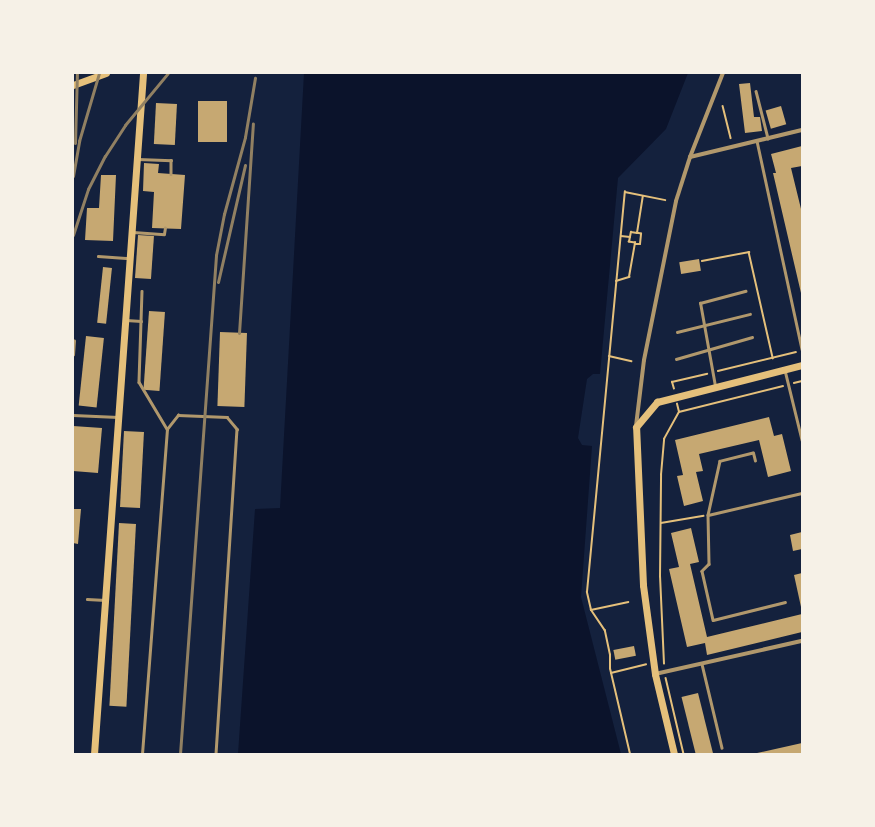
<!DOCTYPE html>
<html>
<head>
<meta charset="utf-8">
<style>
	body { margin:0 }
	#map { position:relative; width:875px; height:827px; overflow:hidden; background:#14213d; font-family:"Roboto Serif",serif }
	div>[style] { position:absolute }
	.water>* { inset:0; background:#0b132b }
	.building>* { inset:0; background:#c6a872; transform-origin:0 0 }
	.path>* { height:1.5px; margin:-0.75px; padding:0 0.75px; transform-origin:0.75px; border-radius:0.75px; background:#e5c07b }
	.service>* { height:2.5px; margin:-1.25px; padding:0 1.25px; transform-origin:1.25px; border-radius:1.25px; background:#b1986c }
	.minor>* { height:4px; margin:-2px; padding:0 2px; transform-origin:2px; border-radius:2px; background:#b1986c }
	.secondary>* { height:7px; margin:-3.5px; padding:0 3.5px; transform-origin:3.5px; border-radius:3.5px; background:#e5c07b }
	.rail>* { height:3px; margin:-1.5px; padding:0 1.5px; transform-origin:1.5px; border-radius:1.5px; background:#918062 }
	span { translate:-50% -50%; white-space:nowrap; text-align:center; line-height:1.15; -webkit-text-stroke:4px #f6f1e7; paint-order:stroke }
	.frame { position:absolute; inset:0; border:74px solid #f6f1e7; pointer-events:none }
</style>
</head>
<body>
<div id="map">
	<div class="water">
		<div style="clip-path:polygon(304px 73px,688px 73px,666px 129px,618px 178px,600px 374px,593px 374px,587px 379px,578px 438px,582px 445px,592px 446px,581px 597px,621px 754px,238px 754px,255px 509px,280px 508px)"></div>
	</div>
	<div class="building">
		<div style="clip-path:polygon(750px 83px,754px 117px,760px 117px,762px 131px,745px 133px,739px 84px)"></div>
		<div style="left:198px;top:101px;width:29px;height:41px"></div>
		<div style="left:156px;top:103px;width:21px;height:41px;rotate:3deg"></div>
		<div style="left:781px;top:106px;width:19px;height:16px;rotate:74deg"></div>
		<div style="clip-path:polygon(802px 146px,802px 166px,791px 168px,802px 213px,801px 293px,773px 173px,776px 173px,771px 154px)"></div>
		<div style="clip-path:polygon(144px 163px,159px 164px,158px 173px,185px 175px,181px 229px,152px 228px,154px 192px,143px 191px)"></div>
		<div style="clip-path:polygon(101px 175px,116px 175px,113px 241px,85px 240px,87px 208px,99px 208px)"></div>
		<div style="left:138px;top:235px;width:16px;height:43px;rotate:4deg"></div>
		<div style="left:699px;top:259px;width:12px;height:20px;rotate:81deg"></div>
		<div style="left:103px;top:267px;width:9px;height:56px;rotate:6deg"></div>
		<div style="left:149px;top:311px;width:16px;height:79px;rotate:4deg"></div>
		<div style="left:220px;top:332px;width:27px;height:74px;rotate:2deg"></div>
		<div style="left:86px;top:336px;width:18px;height:70px;rotate:6deg"></div>
		<div style="clip-path:polygon(769px 417px,774px 436px,782px 434px,791px 471px,768px 477px,759px 440px,699px 454px,703px 471px,696px 472px,703px 501px,684px 506px,677px 476px,683px 475px,675px 440px)"></div>
		<div style="clip-path:polygon(73px 426px,102px 428px,98px 473px,73px 471px)"></div>
		<div style="left:124px;top:431px;width:20px;height:76px;rotate:3deg"></div>
		<div style="clip-path:polygon(73px 509px,81px 509px,78px 544px,73px 543px)"></div>
		<div style="left:119px;top:523px;width:17px;height:183px;rotate:3deg"></div>
		<div style="clip-path:polygon(691px 528px,699px 562px,690px 564px,707px 637px,802px 614px,802px 632px,707px 655px,705px 643px,687px 647px,669px 569px,679px 567px,671px 533px)"></div>
		<div style="clip-path:polygon(802px 532px,802px 549px,793px 551px,790px 535px)"></div>
		<div style="clip-path:polygon(802px 573px,802px 607px,801px 607px,794px 575px)"></div>
		<div style="left:634px;top:646px;width:10px;height:21px;rotate:79deg"></div>
		<div style="left:698px;top:693px;width:63px;height:17px;rotate:76deg"></div>
		<div style="clip-path:polygon(802px 743px,802px 754px,757px 754px,757px 753px)"></div>
	</div>
	<div class="path">
		<div style="left:723px;top:106px;width:33px;rotate:76deg"></div>
		<div style="left:621px;top:236px;width:9px;rotate:6deg"></div>
		<div style="left:635px;top:244px;width:5px"></div>
		<div style="left:640px;top:244px;width:10px;rotate:-84deg"></div>
		<div style="left:641px;top:234px;width:4px;rotate:-166deg"></div>
		<div style="left:702px;top:261px;width:48px;rotate:-10.8deg"></div>
		<div style="left:749px;top:252px;width:109px;rotate:77.2deg"></div>
		<div style="left:616px;top:281px;width:14px;rotate:-17deg"></div>
		<div style="left:629px;top:277px;width:35px;rotate:-80deg"></div>
		<div style="left:635px;top:243px;width:6px;rotate:-171deg"></div>
		<div style="left:629px;top:242px;width:10px;rotate:-79deg"></div>
		<div style="left:631px;top:232px;width:6px;rotate:9deg"></div>
		<div style="left:637px;top:233px;width:37px;rotate:-81deg"></div>
		<div style="left:609px;top:356px;width:23px;rotate:13deg"></div>
		<div style="left:718px;top:371px;width:80px;rotate:-13.7deg"></div>
		<div style="left:794px;top:383px;width:8px;rotate:-14deg"></div>
		<div style="left:674px;top:389px;width:7px;rotate:-106deg"></div>
		<div style="left:672px;top:382px;width:36px;rotate:-13deg"></div>
		<div style="left:679px;top:412px;width:107px;rotate:-14deg"></div>
		<div style="left:661px;top:523px;width:43px;rotate:-9.5deg"></div>
		<div style="left:591px;top:610px;width:38px;rotate:-12deg"></div>
		<div style="left:664px;top:664px;width:87px;rotate:-92.6deg"></div>
		<div style="left:660px;top:577px;width:102px;rotate:-89.4deg"></div>
		<div style="left:661px;top:475px;width:36px;rotate:-85deg"></div>
		<div style="left:664px;top:439px;width:31px;rotate:-61deg"></div>
		<div style="left:679px;top:412px;width:8px;rotate:-104deg"></div>
		<div style="left:611px;top:673px;width:36px;rotate:-14deg"></div>
		<div style="left:666px;top:678px;width:78px;rotate:76.7deg"></div>
		<div style="left:630px;top:754px;width:87px;rotate:-103.2deg"></div>
		<div style="left:610px;top:669px;width:14px;rotate:-90deg"></div>
		<div style="left:610px;top:655px;width:25px;rotate:-102deg"></div>
		<div style="left:605px;top:631px;width:25px;rotate:-124deg"></div>
		<div style="left:591px;top:610px;width:18px;rotate:-103deg"></div>
		<div style="left:587px;top:592px;width:402px;rotate:-84.6deg"></div>
		<div style="left:625px;top:192px;width:41px;rotate:11.3deg"></div>
	</div>
	<div class="service">
		<div style="left:756px;top:91px;width:49px;rotate:75.7deg"></div>
		<div style="left:757px;top:141px;width:213px;rotate:77.8deg"></div>
		<div style="left:138px;top:159px;width:33px;rotate:2deg"></div>
		<div style="left:171px;top:160px;width:14px;rotate:90deg"></div>
		<div style="left:133px;top:232px;width:31px;rotate:4deg"></div>
		<div style="left:164px;top:234px;width:6px;rotate:-81deg"></div>
		<div style="left:98px;top:256px;width:31px;rotate:4deg"></div>
		<div style="left:142px;top:291px;width:91px;rotate:91.9deg"></div>
		<div style="left:139px;top:382px;width:55px;rotate:59.2deg"></div>
		<div style="left:126px;top:320px;width:15px;rotate:4deg"></div>
		<div style="left:677px;top:332px;width:75px;rotate:-13.9deg"></div>
		<div style="left:73px;top:355px;width:14px;rotate:-86deg"></div>
		<div style="left:676px;top:359px;width:79px;rotate:-16.1deg"></div>
		<div style="left:785px;top:370px;width:72px;rotate:76.3deg"></div>
		<div style="left:715px;top:386px;width:84px;rotate:-100.2deg"></div>
		<div style="left:700px;top:303px;width:47px;rotate:-14.9deg"></div>
		<div style="left:73px;top:415px;width:45px;rotate:2.5deg"></div>
		<div style="left:755px;top:461px;width:8px;rotate:-104deg"></div>
		<div style="left:753px;top:453px;width:34px;rotate:166deg"></div>
		<div style="left:720px;top:461px;width:55px;rotate:102.5deg"></div>
		<div style="left:708px;top:515px;width:97px;rotate:-13.2deg"></div>
		<div style="left:708px;top:515px;width:49px;rotate:88.8deg"></div>
		<div style="left:709px;top:564px;width:10px;rotate:135deg"></div>
		<div style="left:702px;top:571px;width:50px;rotate:77.3deg"></div>
		<div style="left:713px;top:620px;width:74px;rotate:-14deg"></div>
		<div style="left:87px;top:599px;width:18px;rotate:3deg"></div>
		<div style="left:702px;top:664px;width:86px;rotate:76.6deg"></div>
		<div style="left:142px;top:754px;width:326px;rotate:-85.6deg"></div>
		<div style="left:167px;top:429px;width:18px;rotate:-52deg"></div>
		<div style="left:178px;top:415px;width:49px;rotate:2.3deg"></div>
		<div style="left:227px;top:417px;width:16px;rotate:50deg"></div>
		<div style="left:237px;top:429px;width:326px;rotate:93.7deg"></div>
	</div>
	<div class="minor">
		<div style="left:690px;top:157px;width:115px;rotate:-13.6deg"></div>
		<div style="left:636px;top:426px;width:66px;rotate:-83.1deg"></div>
		<div style="left:644px;top:360px;width:162px;rotate:-78.6deg"></div>
		<div style="left:676px;top:201px;width:46px;rotate:-72.3deg"></div>
		<div style="left:690px;top:157px;width:90px;rotate:-68.6deg"></div>
		<div style="left:655px;top:674px;width:151px;rotate:-12.7deg"></div>
	</div>
	<div class="secondary">
		<div style="left:73px;top:85px;width:35px;rotate:-20deg"></div>
		<div style="left:94px;top:754px;width:683px;rotate:-85.88deg"></div>
		<div style="left:674px;top:754px;width:82px;rotate:-103.4deg"></div>
		<div style="left:655px;top:674px;width:90px;rotate:-97.7deg"></div>
		<div style="left:643px;top:585px;width:158px;rotate:-92.5deg"></div>
		<div style="left:636px;top:427px;width:33px;rotate:-50deg"></div>
		<div style="left:657px;top:402px;width:150px;rotate:-14.3deg"></div>
	</div>
	<div class="rail">
		<div style="left:75px;top:143px;width:70px;rotate:-88.4deg"></div>
		<div style="left:73px;top:176px;width:36px;rotate:-80deg"></div>
		<div style="left:79px;top:141px;width:71px;rotate:-73.6deg"></div>
		<div style="left:73px;top:235px;width:48px;rotate:-71.9deg"></div>
		<div style="left:88px;top:189px;width:37px;rotate:-63deg"></div>
		<div style="left:105px;top:156px;width:37px;rotate:-57deg"></div>
		<div style="left:125px;top:125px;width:67px;rotate:-50.4deg"></div>
		<div style="left:218px;top:282px;width:120px;rotate:-77deg"></div>
		<div style="left:239px;top:333px;width:210px;rotate:-86.2deg"></div>
		<div style="left:180px;top:754px;width:500px;rotate:-85.87deg"></div>
		<div style="left:216px;top:255px;width:42px;rotate:-79deg"></div>
		<div style="left:224px;top:214px;width:80px;rotate:-74.7deg"></div>
		<div style="left:245px;top:137px;width:60px;rotate:-80.4deg"></div>
	</div>
	<div class="frame"></div>
</div>
</body>
</html>
